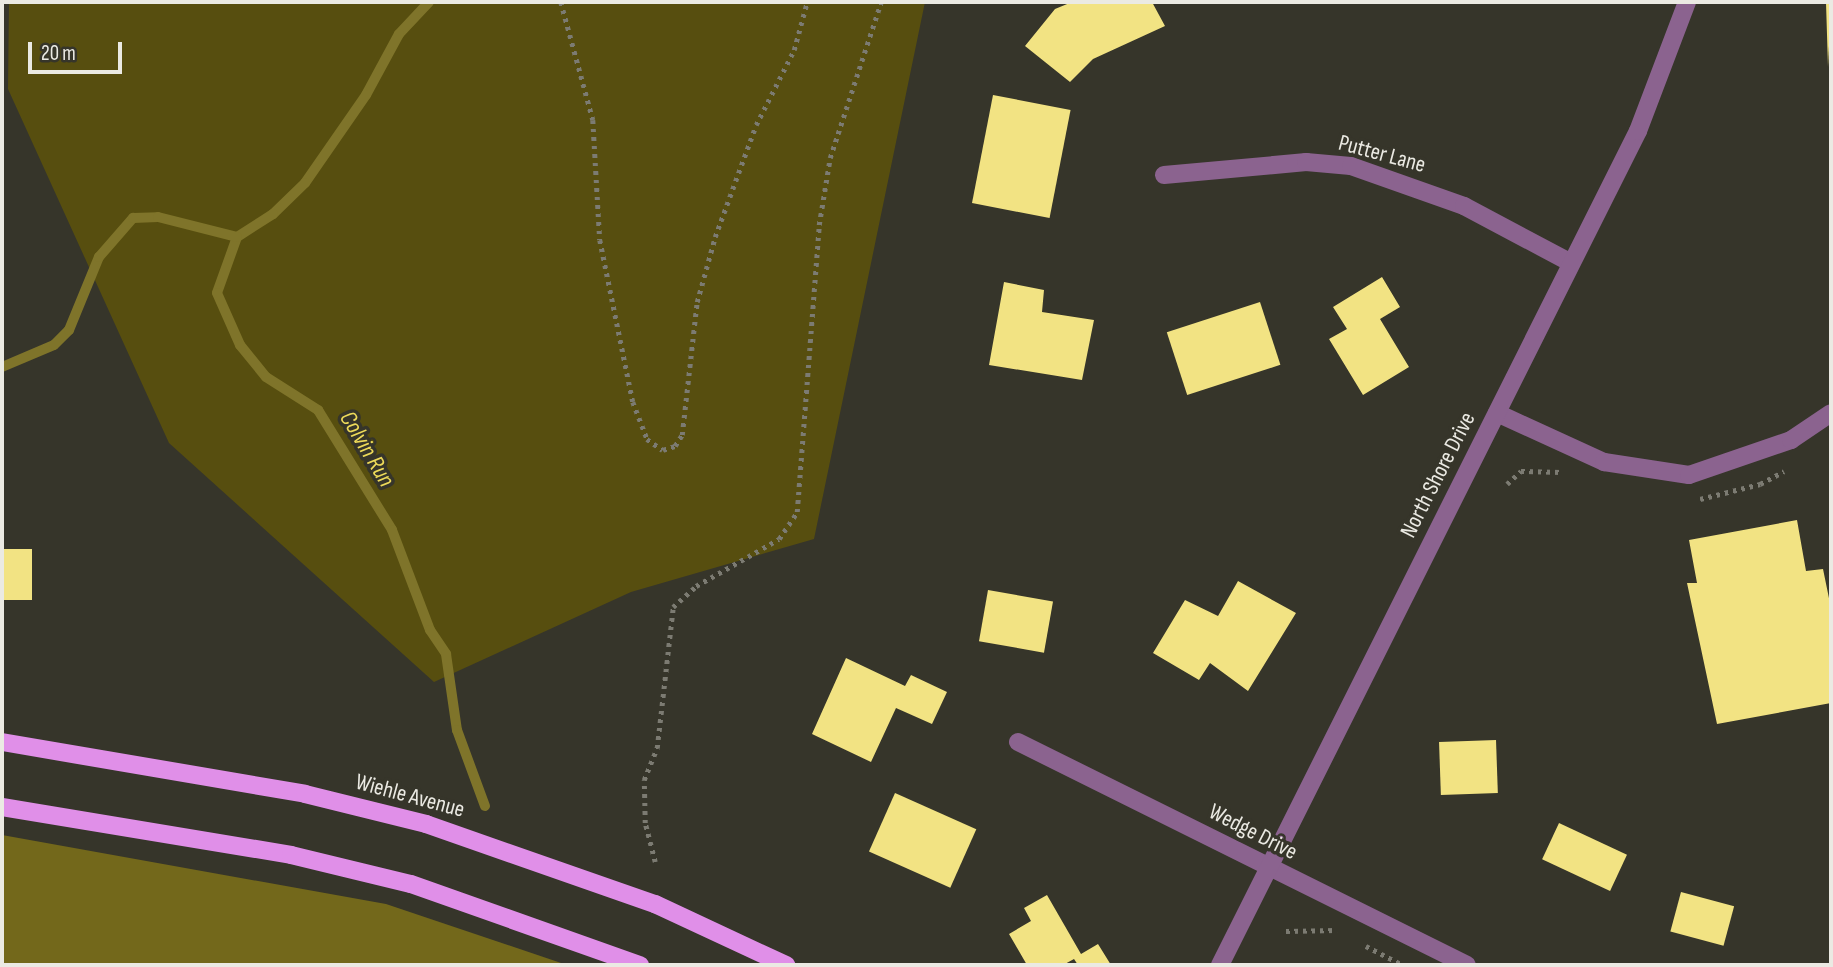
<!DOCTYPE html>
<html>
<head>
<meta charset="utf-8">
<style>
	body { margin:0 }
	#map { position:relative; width:1833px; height:967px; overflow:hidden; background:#36352a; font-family:"Sofia Sans Condensed",sans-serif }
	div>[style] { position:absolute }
	.green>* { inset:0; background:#574e0f }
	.forest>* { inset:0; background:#73681b }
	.stream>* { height:10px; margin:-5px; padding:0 5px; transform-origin:5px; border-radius:5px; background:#7f742a }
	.building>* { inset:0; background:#f2e383; transform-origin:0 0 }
	.path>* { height:4.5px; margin-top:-2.25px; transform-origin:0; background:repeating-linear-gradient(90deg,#7c7b72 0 3.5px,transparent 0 8.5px) }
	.minor>* { height:18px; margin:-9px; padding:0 9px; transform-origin:9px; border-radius:9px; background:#8b638f }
	.major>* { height:18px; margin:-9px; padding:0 9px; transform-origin:9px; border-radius:9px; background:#e08fe8 }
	span { translate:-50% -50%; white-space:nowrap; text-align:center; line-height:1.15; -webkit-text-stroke:7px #36352a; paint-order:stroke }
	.street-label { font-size:23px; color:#ebeae3 }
	.water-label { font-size:24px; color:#edda59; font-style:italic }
	.frame { position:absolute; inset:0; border:4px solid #ebeae3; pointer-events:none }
	.scale { position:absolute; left:28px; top:42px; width:94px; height:32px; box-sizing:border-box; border:4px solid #ebeae3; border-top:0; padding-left:9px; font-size:21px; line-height:24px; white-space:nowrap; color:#ebeae3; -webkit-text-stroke:5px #36352a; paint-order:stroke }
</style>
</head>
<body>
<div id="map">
	<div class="green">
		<div style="clip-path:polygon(9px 2px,925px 2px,814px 539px,631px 592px,434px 682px,169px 443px,8px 89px)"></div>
	</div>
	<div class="forest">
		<div style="clip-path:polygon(2px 835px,386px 904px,567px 965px,2px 965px)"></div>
	</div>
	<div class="stream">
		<div style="left:429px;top:2px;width:44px;rotate:133.2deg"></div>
		<div style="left:399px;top:34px;width:69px;rotate:118.4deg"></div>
		<div style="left:366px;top:95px;width:107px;rotate:124.7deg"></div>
		<div style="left:305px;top:183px;width:45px;rotate:135.9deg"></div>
		<div style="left:273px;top:214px;width:43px;rotate:147.4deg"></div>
		<div style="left:237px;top:237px;width:59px;rotate:109.7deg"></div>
		<div style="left:217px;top:293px;width:57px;rotate:66.1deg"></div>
		<div style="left:240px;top:345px;width:41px;rotate:50.9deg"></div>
		<div style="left:266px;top:377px;width:62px;rotate:32.4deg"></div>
		<div style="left:318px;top:410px;width:141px;rotate:58.3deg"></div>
		<div style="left:392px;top:530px;width:107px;rotate:69.2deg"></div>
		<div style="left:430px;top:630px;width:29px;rotate:56deg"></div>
		<div style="left:446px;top:654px;width:77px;rotate:81.8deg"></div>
		<div style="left:457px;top:730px;width:81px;rotate:69.8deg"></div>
		<div style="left:2px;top:367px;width:56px;rotate:-22.9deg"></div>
		<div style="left:54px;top:345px;width:21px;rotate:-45deg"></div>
		<div style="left:69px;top:330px;width:79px;rotate:-67.7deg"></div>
		<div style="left:99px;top:257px;width:52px;rotate:-48.9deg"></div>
		<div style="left:133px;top:218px;width:25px;rotate:-2deg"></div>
		<div style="left:158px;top:217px;width:81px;rotate:14.2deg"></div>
	</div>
	<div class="building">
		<div style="clip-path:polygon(1072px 2px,1152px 2px,1165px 26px,1093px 59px,1070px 82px,1025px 46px,1055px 9px)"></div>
		<div style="clip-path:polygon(1826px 2px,1831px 2px,1828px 67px)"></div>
		<div style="left:993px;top:95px;width:79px;height:110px;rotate:11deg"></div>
		<div style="clip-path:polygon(1382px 277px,1400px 307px,1380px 319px,1409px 367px,1363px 395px,1329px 339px,1347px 329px,1333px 307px)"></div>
		<div style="clip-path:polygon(1004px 282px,1044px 290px,1042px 312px,1094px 320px,1082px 380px,989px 365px)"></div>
		<div style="left:1260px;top:302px;width:66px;height:98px;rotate:72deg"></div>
		<div style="clip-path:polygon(1797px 520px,1806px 571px,1823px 569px,1831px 608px,1831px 703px,1717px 724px,1687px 583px,1697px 583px,1689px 540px)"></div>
		<div style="left:2px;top:549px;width:30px;height:51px"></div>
		<div style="clip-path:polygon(1238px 581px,1296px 613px,1248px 691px,1210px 663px,1199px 680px,1153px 653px,1185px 600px,1218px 616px)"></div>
		<div style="left:988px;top:590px;width:66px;height:52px;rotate:10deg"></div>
		<div style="clip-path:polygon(846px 658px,905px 686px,911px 675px,947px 692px,932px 724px,896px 708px,871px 762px,812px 734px)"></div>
		<div style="left:1496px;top:740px;width:53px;height:57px;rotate:88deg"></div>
		<div style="left:895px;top:793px;width:89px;height:64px;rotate:24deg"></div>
		<div style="left:1559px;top:823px;width:75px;height:40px;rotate:25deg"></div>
		<div style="left:1681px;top:892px;width:55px;height:41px;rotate:15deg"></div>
		<div style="clip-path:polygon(1047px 895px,1081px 954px,1098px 944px,1111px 965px,1078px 965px,1074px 959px,1063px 965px,1027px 965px,1009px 934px,1031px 921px,1024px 908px)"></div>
	</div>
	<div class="path">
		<div style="left:561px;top:2px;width:122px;rotate:74.8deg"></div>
		<div style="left:593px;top:120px;width:120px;rotate:86.7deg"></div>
		<div style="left:600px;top:240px;width:165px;rotate:78.5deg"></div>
		<div style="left:633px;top:402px;width:40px;rotate:69deg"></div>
		<div style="left:647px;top:439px;width:19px;rotate:35deg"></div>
		<div style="left:663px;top:450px;width:13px;rotate:-18deg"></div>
		<div style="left:675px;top:446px;width:13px;rotate:-58deg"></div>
		<div style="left:682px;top:435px;width:134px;rotate:-83.6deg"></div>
		<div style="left:697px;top:302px;width:67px;rotate:-74.5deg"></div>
		<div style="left:715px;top:237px;width:119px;rotate:-69.9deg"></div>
		<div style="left:756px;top:125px;width:84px;rotate:-63.1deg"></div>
		<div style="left:794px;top:50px;width:50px;rotate:-74.8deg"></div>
		<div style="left:1507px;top:484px;width:19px;rotate:-43deg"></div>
		<div style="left:1521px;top:471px;width:40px;rotate:1.4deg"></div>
		<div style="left:1700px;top:499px;width:62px;rotate:-14deg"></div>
		<div style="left:1760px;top:484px;width:27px;rotate:-28deg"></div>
		<div style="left:655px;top:862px;width:40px;rotate:-104.4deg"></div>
		<div style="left:645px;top:823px;width:43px;rotate:-91.3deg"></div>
		<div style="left:644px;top:780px;width:35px;rotate:-68deg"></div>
		<div style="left:657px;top:748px;width:142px;rotate:-83.5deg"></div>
		<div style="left:673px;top:607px;width:31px;rotate:-42deg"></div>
		<div style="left:696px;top:586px;width:95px;rotate:-29.5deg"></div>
		<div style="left:779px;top:539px;width:32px;rotate:-56deg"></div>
		<div style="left:797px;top:512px;width:288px;rotate:-85.6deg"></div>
		<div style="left:819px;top:225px;width:68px;rotate:-80.7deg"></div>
		<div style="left:830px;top:158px;width:164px;rotate:-71.9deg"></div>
		<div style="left:1286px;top:931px;width:51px;rotate:-1.1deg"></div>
		<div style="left:1366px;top:946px;width:42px;rotate:27.2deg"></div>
	</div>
	<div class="minor">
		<div style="left:1164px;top:175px;width:143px;rotate:-5.2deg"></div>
		<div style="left:1306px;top:162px;width:45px;rotate:5.1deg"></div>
		<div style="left:1351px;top:166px;width:120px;rotate:19.5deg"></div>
		<div style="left:1464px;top:206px;width:121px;rotate:28deg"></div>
		<div style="left:1497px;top:413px;width:118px;rotate:24.6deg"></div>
		<div style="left:1604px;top:462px;width:86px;rotate:8.7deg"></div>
		<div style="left:1689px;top:475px;width:108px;rotate:-18.9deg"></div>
		<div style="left:1791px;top:440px;width:48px;rotate:-34deg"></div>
		<div style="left:1018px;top:742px;width:501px;rotate:26.41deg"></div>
		<div style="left:1220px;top:965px;width:933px;rotate:-63.38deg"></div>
		<div style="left:1638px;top:131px;width:138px;rotate:-69.2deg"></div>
	</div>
	<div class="major">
		<div style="left:2px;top:742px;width:307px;rotate:9.7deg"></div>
		<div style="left:305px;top:794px;width:125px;rotate:13.9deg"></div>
		<div style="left:426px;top:824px;width:243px;rotate:19.3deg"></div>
		<div style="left:655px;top:904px;width:145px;rotate:25deg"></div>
		<div style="left:2px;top:807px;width:293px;rotate:9.4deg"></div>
		<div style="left:291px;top:855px;width:123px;rotate:13.6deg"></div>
		<div style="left:411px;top:884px;width:243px;rotate:19.5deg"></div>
	</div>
	<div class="street-label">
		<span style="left:1382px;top:154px;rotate:15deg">Putter Lane</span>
		<span style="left:1438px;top:475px;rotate:-63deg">North Shore Drive</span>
		<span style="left:410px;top:796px;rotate:15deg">Wiehle Avenue</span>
		<span style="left:1253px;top:832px;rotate:27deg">Wedge Drive</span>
	</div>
	<div class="water-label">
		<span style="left:367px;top:449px;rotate:59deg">Colvin Run</span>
	</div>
	<div class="frame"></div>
	<div class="scale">20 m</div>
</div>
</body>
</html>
